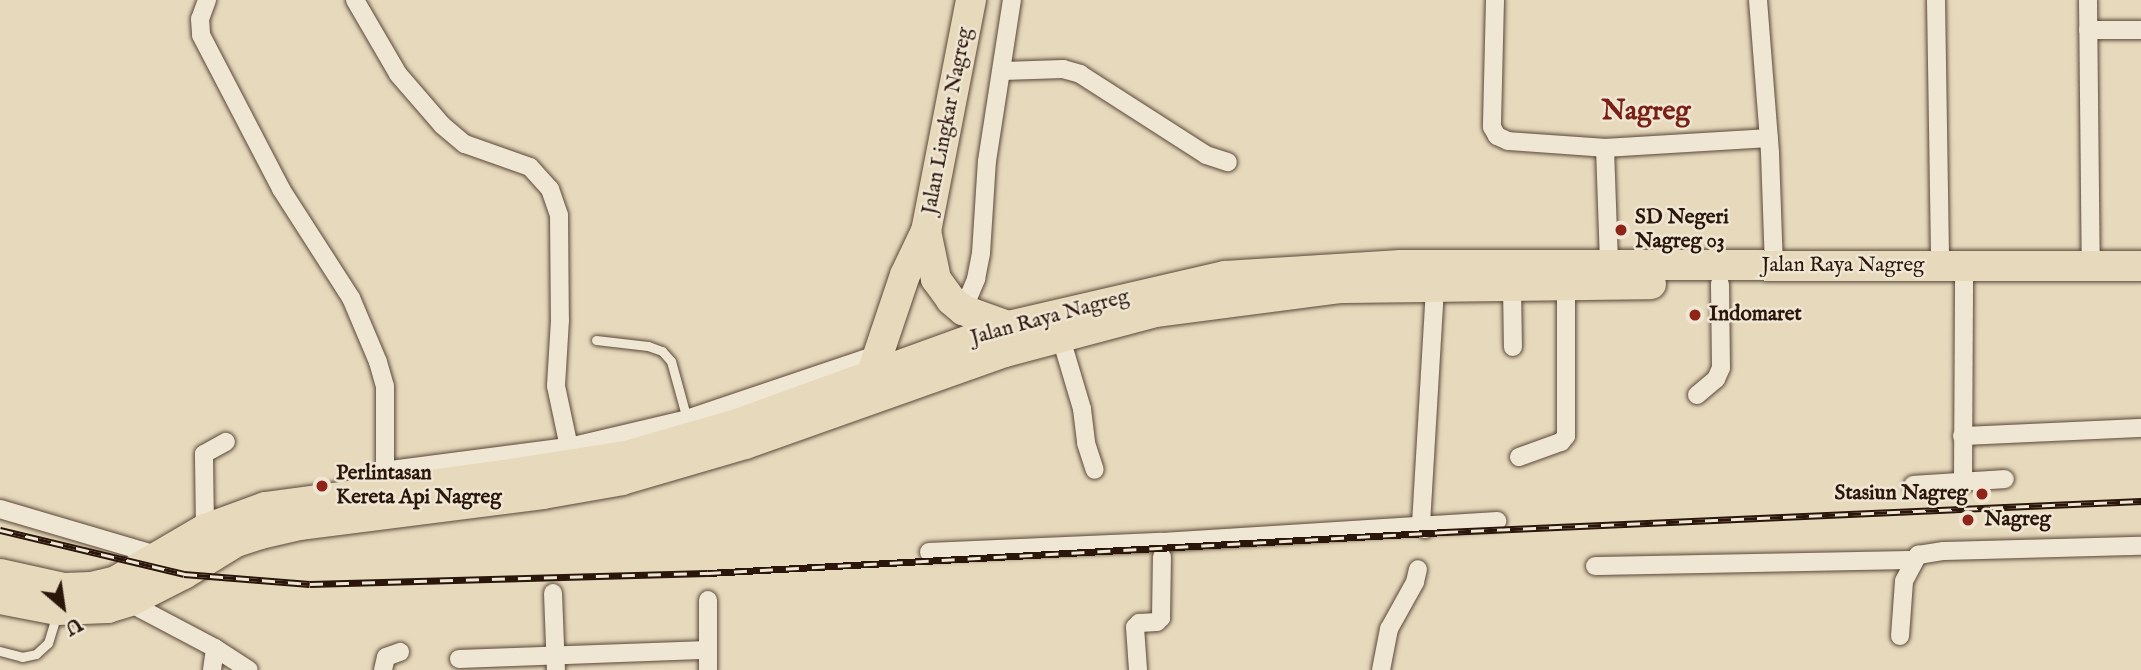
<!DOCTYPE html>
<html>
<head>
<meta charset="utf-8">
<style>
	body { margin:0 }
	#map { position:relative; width:2141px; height:670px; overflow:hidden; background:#e6d9bc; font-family:"IM FELL English",serif }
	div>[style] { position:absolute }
	.roads { filter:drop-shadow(0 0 2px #5a4738) drop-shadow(0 0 2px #5a4738) }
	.service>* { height:9px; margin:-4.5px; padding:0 4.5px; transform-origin:4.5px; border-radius:4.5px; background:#efe6d3 }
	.minor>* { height:18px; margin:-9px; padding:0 9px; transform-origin:9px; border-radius:9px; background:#efe6d3 }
	.trunk>* { height:30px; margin:-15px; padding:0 15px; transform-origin:15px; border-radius:15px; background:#e6d9bc }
	.rail>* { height:7px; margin-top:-3.5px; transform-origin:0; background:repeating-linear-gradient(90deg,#efe6d3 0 13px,#2b160c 0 26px); box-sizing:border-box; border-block:2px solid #2b160c }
	.dots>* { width:19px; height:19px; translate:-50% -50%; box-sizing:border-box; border:4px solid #efe6d3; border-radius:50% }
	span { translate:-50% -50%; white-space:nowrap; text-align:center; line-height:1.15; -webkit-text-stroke:5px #efe6d3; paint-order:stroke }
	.street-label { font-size:21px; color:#2b160c }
	.poi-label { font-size:21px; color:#2b160c; font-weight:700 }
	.left { translate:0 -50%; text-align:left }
	.right { translate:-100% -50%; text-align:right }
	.district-label { font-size:28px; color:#7a1f14; font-weight:700 }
	.north { position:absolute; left:28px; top:572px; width:70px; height:70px; -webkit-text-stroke:5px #efe6d3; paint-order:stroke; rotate:151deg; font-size:19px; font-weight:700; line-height:28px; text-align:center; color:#2b160c }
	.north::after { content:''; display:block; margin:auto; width:24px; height:32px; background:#2b160c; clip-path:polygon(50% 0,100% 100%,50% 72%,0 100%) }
</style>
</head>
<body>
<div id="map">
	<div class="roads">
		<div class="service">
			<div style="left:596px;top:340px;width:52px;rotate:6.6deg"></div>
			<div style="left:648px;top:346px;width:15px;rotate:20deg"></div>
			<div style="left:662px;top:351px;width:13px;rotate:48deg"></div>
			<div style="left:671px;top:361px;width:60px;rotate:74.6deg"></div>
			<div style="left:0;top:651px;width:23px;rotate:15deg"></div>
			<div style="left:22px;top:657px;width:14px;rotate:-12deg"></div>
			<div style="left:36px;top:654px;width:16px;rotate:-43deg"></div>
			<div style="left:48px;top:643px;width:28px;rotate:-73deg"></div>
		</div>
		<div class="minor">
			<div style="left:207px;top:0;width:20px;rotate:110deg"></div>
			<div style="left:200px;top:19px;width:16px;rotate:86deg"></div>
			<div style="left:201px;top:35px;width:174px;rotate:62.5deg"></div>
			<div style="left:281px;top:189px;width:130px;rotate:57.3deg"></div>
			<div style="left:351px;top:298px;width:69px;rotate:67.1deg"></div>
			<div style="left:378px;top:362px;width:25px;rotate:74deg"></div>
			<div style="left:385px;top:386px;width:105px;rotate:90deg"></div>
			<div style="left:355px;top:0;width:86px;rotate:59.8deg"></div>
			<div style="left:398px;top:74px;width:67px;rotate:49.2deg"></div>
			<div style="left:442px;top:125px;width:30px;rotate:40deg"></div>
			<div style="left:465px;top:144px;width:69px;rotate:19.5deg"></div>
			<div style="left:530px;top:167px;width:30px;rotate:48deg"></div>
			<div style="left:550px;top:189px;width:28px;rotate:71deg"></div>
			<div style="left:559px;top:215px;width:105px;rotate:89.5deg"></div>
			<div style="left:560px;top:320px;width:66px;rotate:93.5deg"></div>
			<div style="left:556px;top:386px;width:62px;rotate:78deg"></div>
			<div style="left:1495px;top:0;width:127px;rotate:91.4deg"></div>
			<div style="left:1492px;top:127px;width:10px;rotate:61deg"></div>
			<div style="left:1497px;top:136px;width:12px;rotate:24deg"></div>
			<div style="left:1508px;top:141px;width:97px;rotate:4.1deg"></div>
			<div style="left:1605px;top:148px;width:116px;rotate:88deg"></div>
			<div style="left:1758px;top:0;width:153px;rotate:85.5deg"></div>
			<div style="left:1770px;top:153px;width:114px;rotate:88deg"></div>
			<div style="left:1936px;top:0;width:267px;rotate:89.1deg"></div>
			<div style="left:2088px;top:0;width:265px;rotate:89.4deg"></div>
			<div style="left:2088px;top:30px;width:53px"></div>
			<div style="left:1003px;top:71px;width:60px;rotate:-1.9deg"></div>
			<div style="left:1063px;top:69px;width:18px;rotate:16deg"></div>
			<div style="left:1080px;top:74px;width:150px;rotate:32.7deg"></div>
			<div style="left:1206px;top:155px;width:23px;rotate:18deg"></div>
			<div style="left:1605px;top:148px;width:164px;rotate:-3.5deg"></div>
			<div style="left:1512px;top:286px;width:61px;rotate:89.1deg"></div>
			<div style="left:963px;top:310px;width:34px;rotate:-67deg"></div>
			<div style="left:976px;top:279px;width:26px;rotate:-79deg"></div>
			<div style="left:981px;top:253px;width:92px;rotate:-86.3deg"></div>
			<div style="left:987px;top:161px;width:163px;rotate:-81.2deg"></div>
			<div style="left:1060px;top:335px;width:77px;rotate:73.4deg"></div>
			<div style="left:1082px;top:409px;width:34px;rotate:83deg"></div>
			<div style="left:1086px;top:443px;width:28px;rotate:72deg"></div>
			<div style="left:1697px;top:395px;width:25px;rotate:-40deg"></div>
			<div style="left:1716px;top:379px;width:12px;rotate:-66deg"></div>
			<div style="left:1721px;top:368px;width:84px;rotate:-90.7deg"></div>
			<div style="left:1962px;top:436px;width:179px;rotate:-2.6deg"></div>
			<div style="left:1519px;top:457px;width:45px;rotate:-19.7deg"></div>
			<div style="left:1561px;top:442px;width:8px;rotate:-50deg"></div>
			<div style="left:1566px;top:436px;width:151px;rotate:-90deg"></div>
			<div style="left:383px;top:471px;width:188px;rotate:-7.4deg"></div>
			<div style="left:569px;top:447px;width:121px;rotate:-13.3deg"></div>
			<div style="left:687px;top:419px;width:200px;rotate:-18.7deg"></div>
			<div style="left:1963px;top:480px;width:213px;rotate:-89.7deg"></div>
			<div style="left:1913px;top:485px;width:92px;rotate:-3.7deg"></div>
			<div style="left:0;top:509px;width:167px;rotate:16.4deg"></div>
			<div style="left:205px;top:529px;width:75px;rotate:-90.8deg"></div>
			<div style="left:204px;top:454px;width:25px;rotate:-29deg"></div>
			<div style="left:1425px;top:529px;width:6px;rotate:-129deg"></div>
			<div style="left:1421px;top:524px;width:237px;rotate:-86.6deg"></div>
			<div style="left:929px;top:552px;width:233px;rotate:-2.5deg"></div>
			<div style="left:1162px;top:542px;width:336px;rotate:-3.6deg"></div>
			<div style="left:1595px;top:566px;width:318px;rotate:-1.1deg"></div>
			<div style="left:553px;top:593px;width:77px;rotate:87.8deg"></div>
			<div style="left:128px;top:598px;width:17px;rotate:40deg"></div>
			<div style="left:141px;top:609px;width:84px;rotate:27.8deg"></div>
			<div style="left:215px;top:648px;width:40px;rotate:32.9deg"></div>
			<div style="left:1900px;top:636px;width:55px;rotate:-85.8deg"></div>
			<div style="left:1904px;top:581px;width:30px;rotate:-62deg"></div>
			<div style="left:1918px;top:555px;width:26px;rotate:-9deg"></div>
			<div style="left:1944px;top:551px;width:197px;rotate:-1.5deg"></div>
			<div style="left:459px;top:659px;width:249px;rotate:-2.1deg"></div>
			<div style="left:212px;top:670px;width:22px;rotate:-82deg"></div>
			<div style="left:383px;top:670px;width:13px;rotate:-77deg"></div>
			<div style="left:386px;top:657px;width:15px;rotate:-20deg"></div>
			<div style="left:708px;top:670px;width:70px;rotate:-90deg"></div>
			<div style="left:1138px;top:670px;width:43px;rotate:-94deg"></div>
			<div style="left:1135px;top:627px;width:6px;rotate:-45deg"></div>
			<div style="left:1139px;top:623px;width:18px;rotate:-3deg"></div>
			<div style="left:1157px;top:622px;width:6px;rotate:-45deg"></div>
			<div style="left:1161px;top:618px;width:61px;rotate:-89.1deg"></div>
			<div style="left:1381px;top:670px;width:42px;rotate:-79deg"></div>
			<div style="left:1389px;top:629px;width:54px;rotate:-61deg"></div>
			<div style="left:1415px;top:582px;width:13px;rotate:-77deg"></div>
		</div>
		<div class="trunk">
			<div style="left:971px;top:0;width:235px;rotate:101deg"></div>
			<div style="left:926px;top:231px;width:49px;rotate:78.2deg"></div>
			<div style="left:936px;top:279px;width:26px;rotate:54deg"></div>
			<div style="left:951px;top:300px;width:16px;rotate:40deg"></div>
			<div style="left:963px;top:310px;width:48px;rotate:19.6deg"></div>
			<div style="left:872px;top:373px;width:103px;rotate:-71.4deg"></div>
			<div style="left:905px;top:275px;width:49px;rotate:-64.5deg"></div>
			<div style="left:0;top:574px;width:66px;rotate:12.3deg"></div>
			<div style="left:64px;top:588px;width:27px;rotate:-2deg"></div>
			<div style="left:91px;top:587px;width:26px;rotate:-13deg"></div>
			<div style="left:116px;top:581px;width:103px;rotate:-30.3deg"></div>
			<div style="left:205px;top:529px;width:64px;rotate:-20.1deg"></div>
			<div style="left:265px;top:507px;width:241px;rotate:-7.6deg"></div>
			<div style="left:504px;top:475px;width:123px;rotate:-8.9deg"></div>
			<div style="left:626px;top:456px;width:119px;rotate:-16.1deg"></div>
			<div style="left:740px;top:423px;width:285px;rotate:-19.9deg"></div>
			<div style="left:1008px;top:326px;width:223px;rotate:-13deg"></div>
			<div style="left:1225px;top:276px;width:176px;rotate:-3.6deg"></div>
			<div style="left:1401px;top:265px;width:740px;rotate:0.08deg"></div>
			<div style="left:0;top:599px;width:58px;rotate:10.9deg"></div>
			<div style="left:57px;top:610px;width:51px;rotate:-2.2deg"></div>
			<div style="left:108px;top:608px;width:24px;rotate:-17deg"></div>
			<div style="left:131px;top:601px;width:59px;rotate:-27deg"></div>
			<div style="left:184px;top:574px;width:61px;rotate:-31.6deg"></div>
			<div style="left:236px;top:542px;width:26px;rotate:-18deg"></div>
			<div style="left:261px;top:534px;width:39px;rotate:-13deg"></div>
			<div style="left:299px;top:525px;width:246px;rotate:-7.2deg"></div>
			<div style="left:543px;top:494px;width:80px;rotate:-10deg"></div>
			<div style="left:622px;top:480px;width:128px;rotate:-16.3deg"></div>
			<div style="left:745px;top:444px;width:276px;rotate:-19.5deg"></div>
			<div style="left:1005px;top:352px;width:155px;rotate:-14.9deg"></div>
			<div style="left:1155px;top:312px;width:188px;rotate:-7.4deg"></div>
			<div style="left:1341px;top:288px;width:310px;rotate:-0.7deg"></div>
		</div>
	</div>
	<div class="rail">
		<div style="left:0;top:530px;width:189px;rotate:13.4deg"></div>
		<div style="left:184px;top:574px;width:126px;rotate:4.5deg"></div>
		<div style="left:310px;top:584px;width:398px;rotate:-1.6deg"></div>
		<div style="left:708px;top:573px;width:738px;rotate:-3.18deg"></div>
		<div style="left:1445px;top:532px;width:697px;rotate:-2.55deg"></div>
	</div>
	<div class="dots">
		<div style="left:1621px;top:230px;background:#8f2418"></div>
		<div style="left:1695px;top:315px;background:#8f2418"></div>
		<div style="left:322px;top:486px;background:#8f2418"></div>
		<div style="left:1982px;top:494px;background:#8f2418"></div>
		<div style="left:1968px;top:520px;background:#8f2418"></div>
	</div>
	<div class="street-label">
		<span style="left:948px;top:121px;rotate:-79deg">Jalan Lingkar Nagreg</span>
		<span style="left:1843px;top:266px">Jalan Raya Nagreg</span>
		<span style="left:1050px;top:318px;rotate:-15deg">Jalan Raya Nagreg</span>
	</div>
	<div class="poi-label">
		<span class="left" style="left:1635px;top:230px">SD Negeri<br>Nagreg 03</span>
		<span class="left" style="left:1709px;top:315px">Indomaret</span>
		<span class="left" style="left:336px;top:486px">Perlintasan<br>Kereta Api Nagreg</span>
		<span class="right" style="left:1968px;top:494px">Stasiun Nagreg</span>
		<span class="left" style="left:1984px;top:520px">Nagreg</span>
	</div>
	<div class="district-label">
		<span style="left:1646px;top:112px">Nagreg</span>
	</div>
	<div class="north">U</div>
</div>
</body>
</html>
